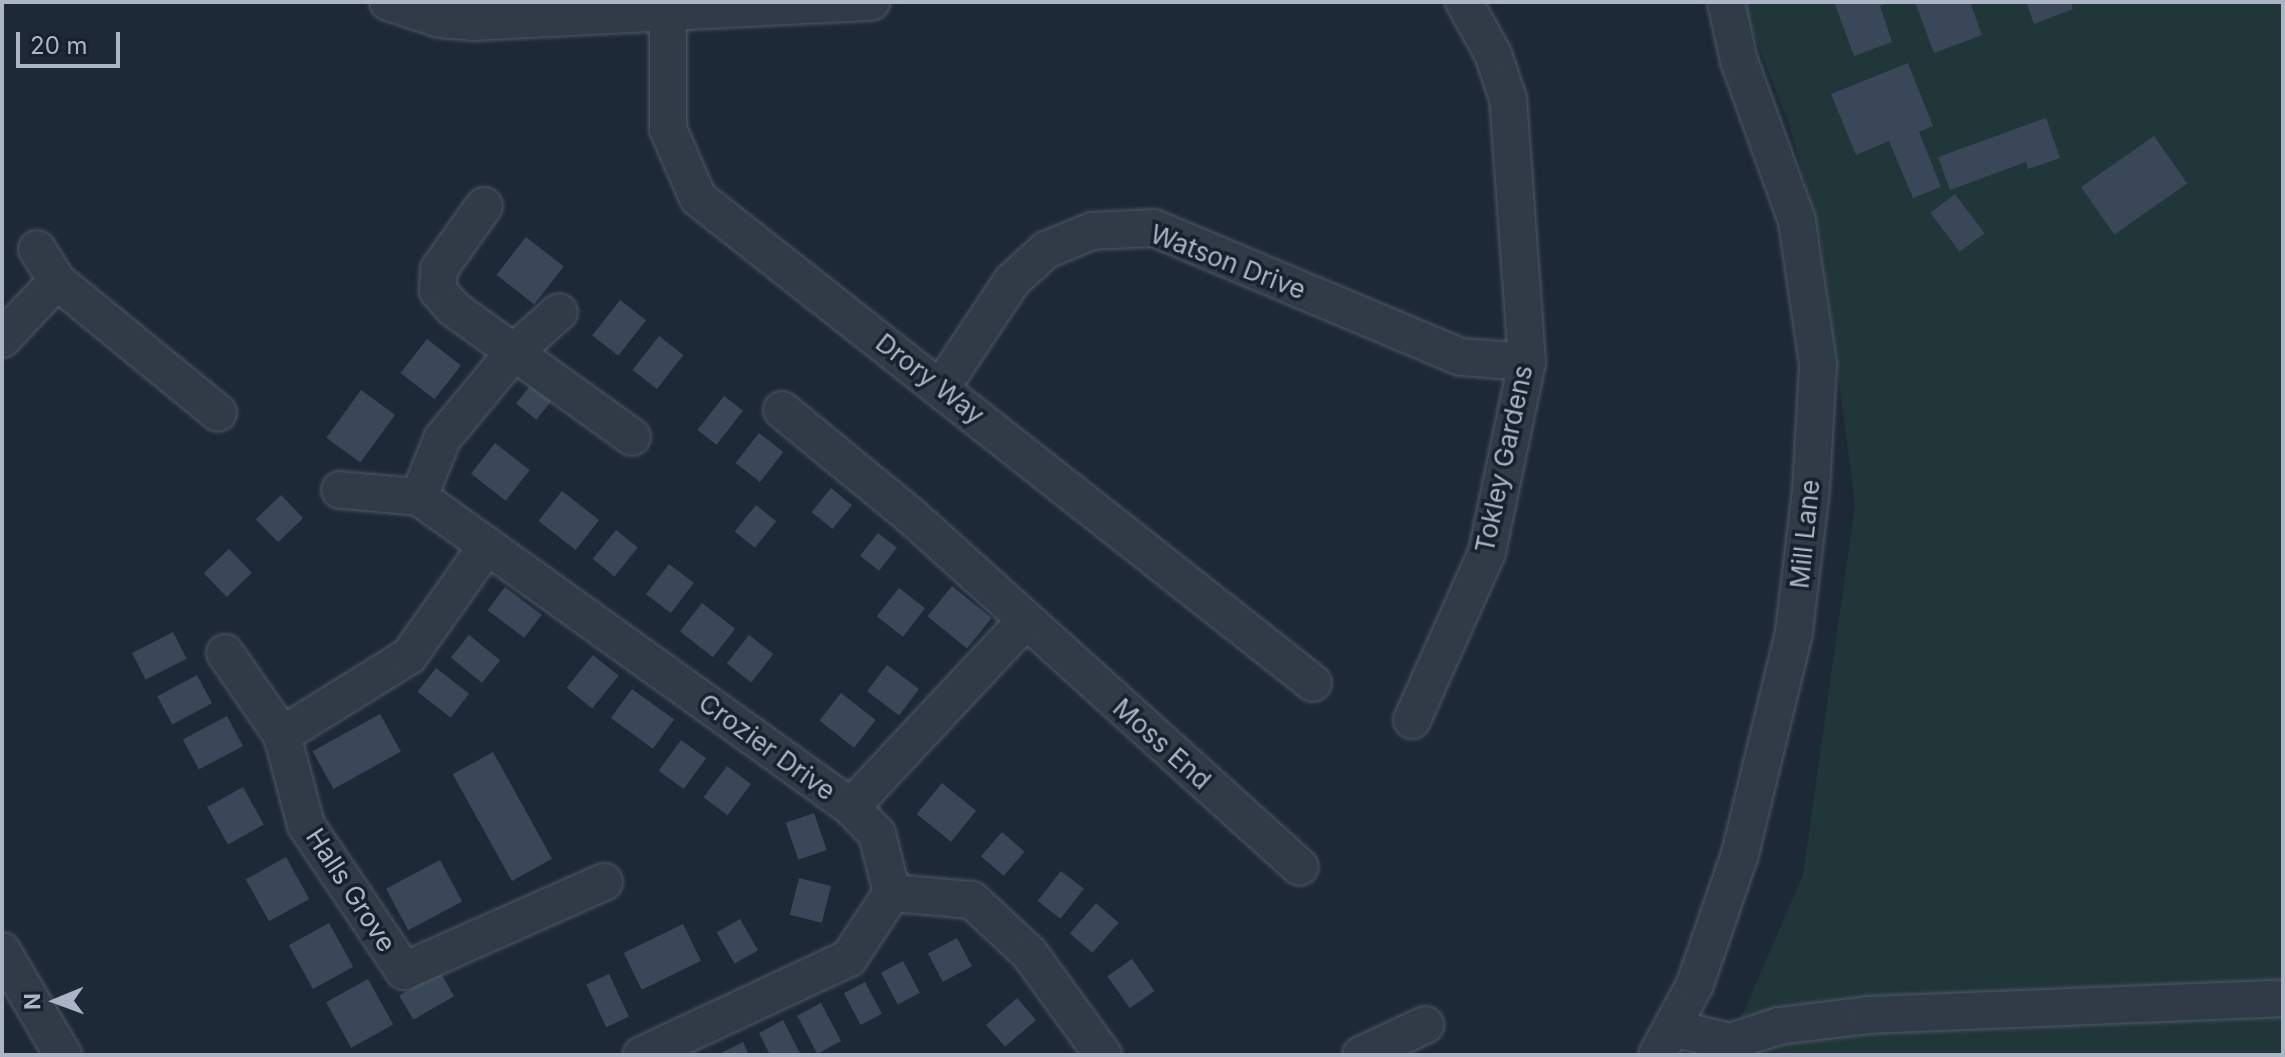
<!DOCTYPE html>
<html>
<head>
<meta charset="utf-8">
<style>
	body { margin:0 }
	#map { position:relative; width:2285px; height:1057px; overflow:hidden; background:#1e2938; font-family:Inter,sans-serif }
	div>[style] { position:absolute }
	.green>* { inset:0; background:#203639 }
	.building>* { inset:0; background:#3a4758; transform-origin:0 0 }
	.roads { filter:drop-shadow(0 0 2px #4f5866) drop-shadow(0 0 2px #4f5866) }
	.minor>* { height:36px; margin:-18px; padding:0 18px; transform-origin:18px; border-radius:18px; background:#313b48 }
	span { translate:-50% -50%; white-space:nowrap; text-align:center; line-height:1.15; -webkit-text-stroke:7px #17202c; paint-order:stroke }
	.street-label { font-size:26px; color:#abb5c5 }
	.frame { position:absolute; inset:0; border:4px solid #abb5c5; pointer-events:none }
	.north { position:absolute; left:16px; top:961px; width:80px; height:80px; -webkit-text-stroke:6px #17202c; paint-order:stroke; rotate:269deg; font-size:22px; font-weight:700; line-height:32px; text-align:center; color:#abb5c5 }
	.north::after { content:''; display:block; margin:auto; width:28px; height:36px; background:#abb5c5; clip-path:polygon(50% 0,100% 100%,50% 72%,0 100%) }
	.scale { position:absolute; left:16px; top:32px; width:104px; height:36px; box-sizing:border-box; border:4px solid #abb5c5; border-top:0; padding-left:10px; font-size:24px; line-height:28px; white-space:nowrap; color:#abb5c5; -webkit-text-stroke:6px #17202c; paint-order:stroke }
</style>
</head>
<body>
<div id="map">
	<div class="green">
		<div style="clip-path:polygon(1741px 2px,2283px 2px,2283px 1055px,1725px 1055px,1803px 875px,1855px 505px,1821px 240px,1790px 127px)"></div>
	</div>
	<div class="building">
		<div style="clip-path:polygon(1834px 2px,1891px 2px,1880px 6px,1892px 42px,1854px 56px)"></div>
		<div style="clip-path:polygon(1915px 2px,1970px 2px,1982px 35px,1934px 53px)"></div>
		<div style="clip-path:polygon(2026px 2px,2071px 2px,2073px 9px,2034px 24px)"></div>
		<div style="clip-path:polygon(1908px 63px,1933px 126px,1919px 132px,1941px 187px,1913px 198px,1889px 141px,1856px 155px,1831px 94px)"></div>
		<div style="clip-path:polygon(2046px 118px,2060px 158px,2028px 169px,2026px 162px,1950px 190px,1938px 157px)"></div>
		<div style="left:2154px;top:136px;width:58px;height:89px;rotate:55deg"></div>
		<div style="left:1955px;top:194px;width:49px;height:31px;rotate:53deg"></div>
		<div style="left:526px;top:237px;width:48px;height:48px;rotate:38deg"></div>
		<div style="left:620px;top:300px;width:33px;height:45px;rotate:38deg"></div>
		<div style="left:659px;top:336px;width:31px;height:43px;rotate:38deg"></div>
		<div style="left:427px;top:339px;width:43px;height:43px;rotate:38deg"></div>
		<div style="left:535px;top:380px;width:26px;height:30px;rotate:39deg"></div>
		<div style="left:361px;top:390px;width:42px;height:59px;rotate:36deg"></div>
		<div style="left:724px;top:396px;width:24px;height:43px;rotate:38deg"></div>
		<div style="left:759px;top:433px;width:31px;height:38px;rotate:38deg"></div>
		<div style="left:495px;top:443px;width:44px;height:39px;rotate:38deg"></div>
		<div style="left:831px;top:488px;width:27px;height:31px;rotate:39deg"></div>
		<div style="left:562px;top:491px;width:47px;height:38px;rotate:38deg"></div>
		<div style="left:281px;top:495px;width:32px;height:35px;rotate:46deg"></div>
		<div style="left:756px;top:505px;width:26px;height:34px;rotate:39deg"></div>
		<div style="left:616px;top:530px;width:28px;height:37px;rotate:39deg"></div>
		<div style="left:878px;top:533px;width:24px;height:29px;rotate:38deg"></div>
		<div style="left:229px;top:549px;width:33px;height:35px;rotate:46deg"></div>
		<div style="left:669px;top:564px;width:31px;height:38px;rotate:37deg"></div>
		<div style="left:952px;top:586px;width:51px;height:39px;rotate:39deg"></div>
		<div style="left:505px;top:587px;width:46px;height:29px;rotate:37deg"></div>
		<div style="left:899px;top:588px;width:33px;height:36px;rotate:38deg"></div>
		<div style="left:702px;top:603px;width:42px;height:36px;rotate:38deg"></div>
		<div style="left:173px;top:632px;width:30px;height:46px;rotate:63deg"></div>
		<div style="left:469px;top:635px;width:40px;height:29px;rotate:39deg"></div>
		<div style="left:749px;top:635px;width:31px;height:36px;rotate:38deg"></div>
		<div style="left:593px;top:655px;width:33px;height:42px;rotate:39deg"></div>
		<div style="left:887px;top:665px;width:40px;height:33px;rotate:37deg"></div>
		<div style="left:436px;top:668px;width:42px;height:30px;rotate:38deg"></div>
		<div style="left:197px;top:675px;width:32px;height:45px;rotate:62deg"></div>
		<div style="left:632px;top:689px;width:52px;height:36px;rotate:36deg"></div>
		<div style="left:841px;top:693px;width:44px;height:35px;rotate:38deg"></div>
		<div style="left:380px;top:714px;width:43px;height:77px;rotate:61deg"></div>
		<div style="left:227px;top:716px;width:34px;height:50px;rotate:62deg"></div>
		<div style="left:681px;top:740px;width:31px;height:38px;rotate:36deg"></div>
		<div style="left:493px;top:752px;width:122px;height:46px;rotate:61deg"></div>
		<div style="left:727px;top:766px;width:30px;height:39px;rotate:37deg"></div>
		<div style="left:942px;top:783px;width:44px;height:40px;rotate:39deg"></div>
		<div style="left:243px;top:787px;width:43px;height:41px;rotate:61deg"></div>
		<div style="left:814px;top:813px;width:39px;height:30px;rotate:71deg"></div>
		<div style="left:1002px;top:832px;width:30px;height:32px;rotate:41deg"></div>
		<div style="left:286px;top:857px;width:48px;height:46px;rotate:61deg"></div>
		<div style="left:440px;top:860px;width:47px;height:61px;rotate:62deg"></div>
		<div style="left:1061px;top:871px;width:29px;height:38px;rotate:38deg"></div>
		<div style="left:799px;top:878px;width:33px;height:38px;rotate:14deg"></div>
		<div style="left:1096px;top:903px;width:30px;height:40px;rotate:41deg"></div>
		<div style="left:740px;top:919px;width:36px;height:27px;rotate:60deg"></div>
		<div style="left:329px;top:923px;width:50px;height:46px;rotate:61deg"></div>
		<div style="left:683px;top:924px;width:41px;height:66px;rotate:64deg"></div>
		<div style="left:957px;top:938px;width:32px;height:33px;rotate:62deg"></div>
		<div style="left:1132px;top:959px;width:39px;height:30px;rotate:55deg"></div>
		<div style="left:903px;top:961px;width:36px;height:25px;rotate:62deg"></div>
		<div style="left:440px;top:972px;width:28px;height:47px;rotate:60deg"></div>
		<div style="left:609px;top:974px;width:47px;height:25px;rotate:65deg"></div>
		<div style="left:368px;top:979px;width:52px;height:48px;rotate:61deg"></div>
		<div style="left:865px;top:982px;width:36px;height:24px;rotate:62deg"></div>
		<div style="left:1017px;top:998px;width:29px;height:41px;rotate:49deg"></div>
		<div style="left:821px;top:1003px;width:43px;height:27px;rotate:62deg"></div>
		<div style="clip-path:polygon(783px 1020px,801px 1055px,770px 1055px,759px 1033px)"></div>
		<div style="clip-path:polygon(743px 1042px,749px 1055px,717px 1055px)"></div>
	</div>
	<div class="roads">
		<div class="minor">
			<div style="left:388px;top:2px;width:54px;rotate:18.4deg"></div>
			<div style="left:439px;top:19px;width:33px;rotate:5deg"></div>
			<div style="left:472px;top:22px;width:400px;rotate:-2.9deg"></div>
			<div style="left:668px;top:11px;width:118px;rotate:90deg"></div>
			<div style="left:668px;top:129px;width:75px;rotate:66.5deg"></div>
			<div style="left:698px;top:198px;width:783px;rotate:38.26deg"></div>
			<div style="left:484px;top:206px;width:77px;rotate:125.5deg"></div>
			<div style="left:439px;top:269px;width:22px;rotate:93deg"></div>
			<div style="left:438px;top:291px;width:24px;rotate:48deg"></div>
			<div style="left:454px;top:309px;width:219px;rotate:35.7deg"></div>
			<div style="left:37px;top:249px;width:38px;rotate:58deg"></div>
			<div style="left:57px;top:281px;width:208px;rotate:39.3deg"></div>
			<div style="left:2px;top:339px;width:80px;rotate:-46.5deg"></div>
			<div style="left:941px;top:388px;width:128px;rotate:-56.4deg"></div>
			<div style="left:1012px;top:281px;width:46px;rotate:-42.4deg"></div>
			<div style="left:1046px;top:250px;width:50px;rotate:-22.4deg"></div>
			<div style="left:1092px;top:231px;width:62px;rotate:-2.8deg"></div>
			<div style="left:1154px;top:228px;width:333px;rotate:22.8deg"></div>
			<div style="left:1461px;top:357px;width:66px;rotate:4.3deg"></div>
			<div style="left:782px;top:410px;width:166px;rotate:39.4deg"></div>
			<div style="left:910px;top:515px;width:525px;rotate:42.07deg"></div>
			<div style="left:340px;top:490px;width:79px;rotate:5.1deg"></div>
			<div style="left:419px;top:497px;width:532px;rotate:35.66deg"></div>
			<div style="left:851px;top:807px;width:37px;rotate:46deg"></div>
			<div style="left:877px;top:834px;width:61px;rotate:75.7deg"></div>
			<div style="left:892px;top:893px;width:78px;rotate:123.5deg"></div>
			<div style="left:849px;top:958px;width:229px;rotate:154.9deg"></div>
			<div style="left:419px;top:497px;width:62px;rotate:-68.4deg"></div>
			<div style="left:442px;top:439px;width:113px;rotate:-50.4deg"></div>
			<div style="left:514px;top:352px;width:60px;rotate:-41.6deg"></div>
			<div style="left:225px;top:653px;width:100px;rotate:55.2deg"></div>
			<div style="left:282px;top:735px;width:93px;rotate:75.1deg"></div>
			<div style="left:306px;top:825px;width:176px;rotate:56.1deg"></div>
			<div style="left:404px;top:971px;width:219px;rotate:-24deg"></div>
			<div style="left:1412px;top:720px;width:184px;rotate:-65.9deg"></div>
			<div style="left:1487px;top:552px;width:194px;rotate:-78.1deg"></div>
			<div style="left:1527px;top:362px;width:264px;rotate:-94.1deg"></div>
			<div style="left:1508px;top:99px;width:47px;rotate:-108.4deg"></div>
			<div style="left:1493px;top:54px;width:60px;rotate:-119.1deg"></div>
			<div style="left:282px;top:735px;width:150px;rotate:-31.9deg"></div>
			<div style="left:409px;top:656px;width:135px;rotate:-54.7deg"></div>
			<div style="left:851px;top:807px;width:255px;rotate:-46.9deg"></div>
			<div style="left:892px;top:893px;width:80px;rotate:5deg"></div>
			<div style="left:972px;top:900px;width:78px;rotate:42.9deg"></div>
			<div style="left:1029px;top:953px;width:126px;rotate:54deg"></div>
			<div style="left:2px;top:951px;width:121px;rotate:59.6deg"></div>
			<div style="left:1672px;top:1028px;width:60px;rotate:13.6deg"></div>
			<div style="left:1730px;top:1042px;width:52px;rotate:-18.1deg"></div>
			<div style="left:1779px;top:1026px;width:90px;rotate:-7deg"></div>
			<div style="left:1868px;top:1015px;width:415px;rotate:-2.3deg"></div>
			<div style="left:1361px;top:1055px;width:71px;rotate:-25.1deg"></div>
			<div style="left:1657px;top:1055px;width:81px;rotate:-61.8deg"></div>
			<div style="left:1695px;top:984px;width:138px;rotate:-70.9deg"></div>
			<div style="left:1740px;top:854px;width:228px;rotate:-76.3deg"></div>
			<div style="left:1794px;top:632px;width:143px;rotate:-83.2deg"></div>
			<div style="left:1811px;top:490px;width:126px;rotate:-86.8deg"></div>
			<div style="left:1818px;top:364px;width:145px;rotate:-98.4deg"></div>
			<div style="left:1797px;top:221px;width:170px;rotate:-109.9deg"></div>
			<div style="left:1739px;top:61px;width:60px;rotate:-102.4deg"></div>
		</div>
	</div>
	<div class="street-label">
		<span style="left:1228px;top:262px;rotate:21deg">Watson Drive</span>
		<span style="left:930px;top:379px;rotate:38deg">Drory Way</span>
		<span style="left:1504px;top:459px;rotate:-78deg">Tokley Gardens</span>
		<span style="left:1805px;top:534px;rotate:-84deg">Mill Lane</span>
		<span style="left:1162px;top:744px;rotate:42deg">Moss End</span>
		<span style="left:767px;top:747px;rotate:36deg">Crozier Drive</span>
		<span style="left:351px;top:890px;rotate:57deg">Halls Grove</span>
	</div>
	<div class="frame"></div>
	<div class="north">N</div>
	<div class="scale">20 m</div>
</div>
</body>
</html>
